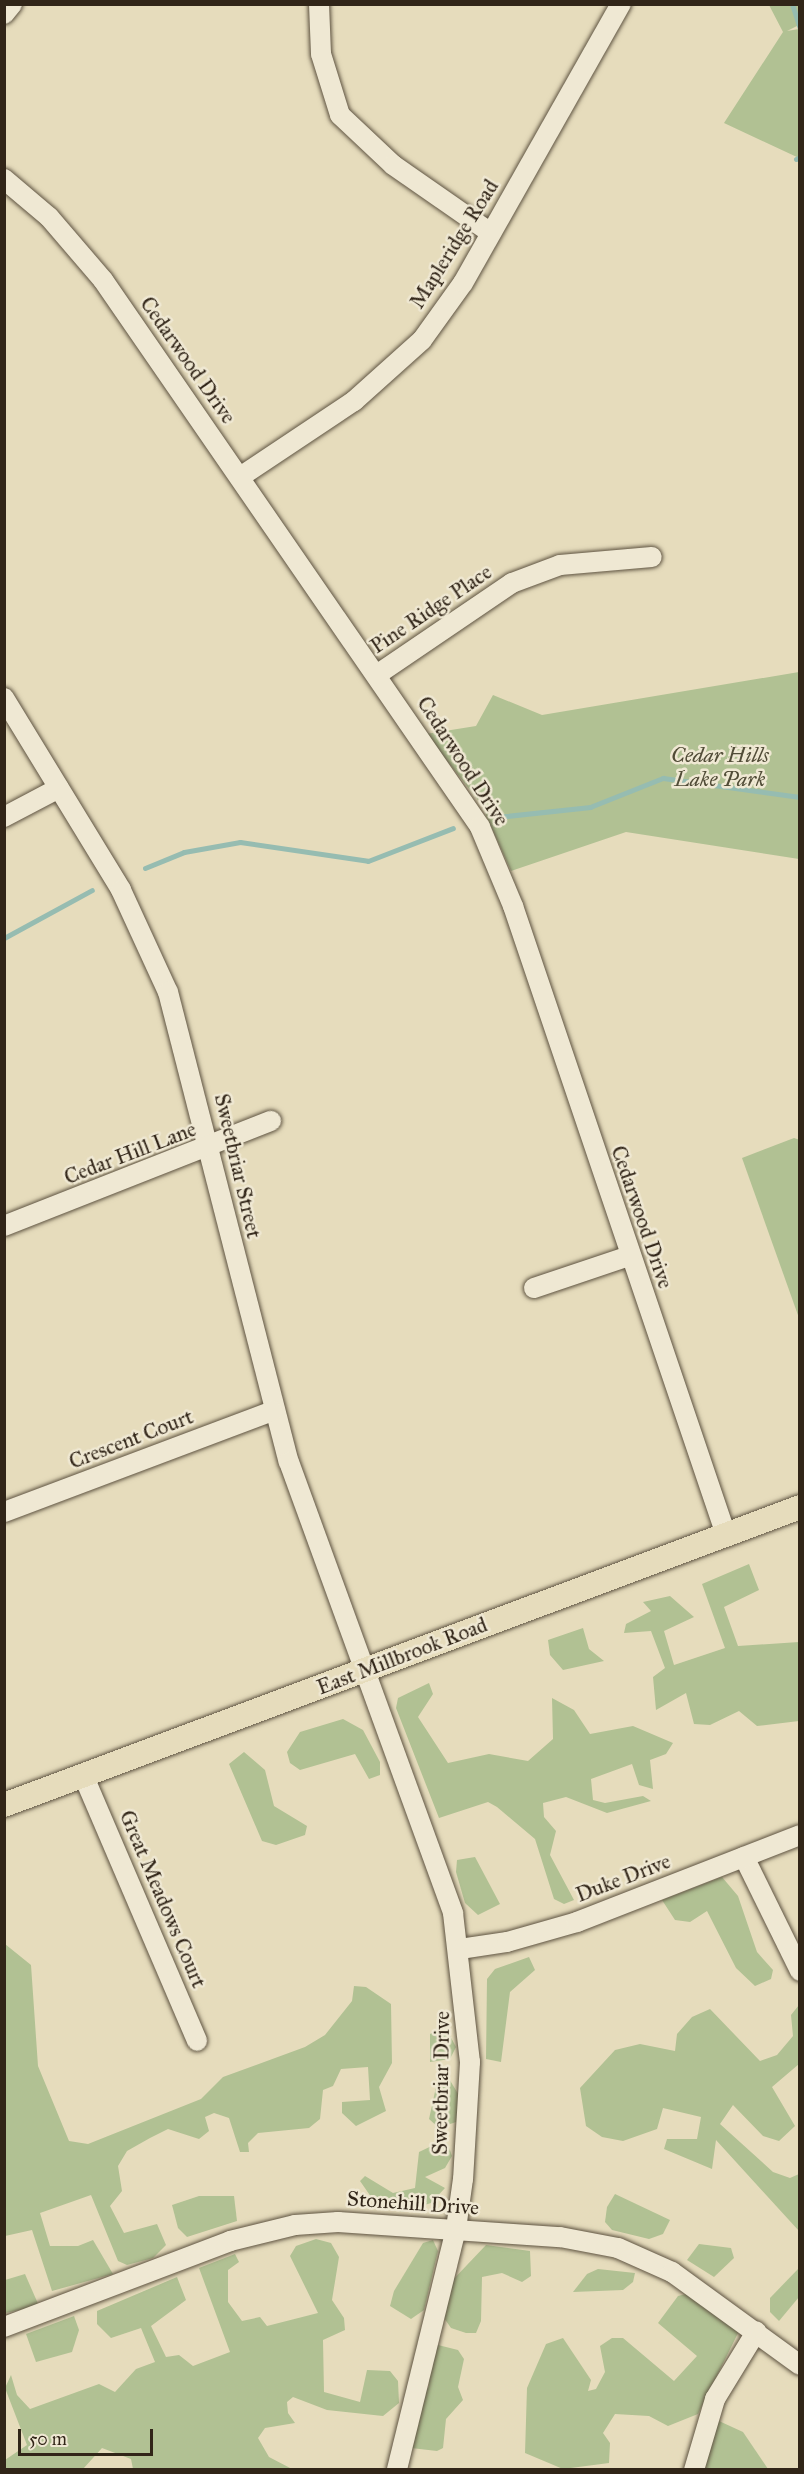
<!DOCTYPE html>
<html>
<head>
<meta charset="utf-8">
<style>
	body { margin:0 }
	#map { position:relative; width:804px; height:2474px; overflow:hidden; background:#e6dcbc; font-family:"IM FELL Great Primer",serif }
	div>[style] { position:absolute }
	.green>* { inset:0; background:#b1c193 }
	.stream>* { height:5px; margin:-2.5px; padding:0 2.5px; transform-origin:2.5px; border-radius:2.5px; background:#96bcb1 }
	.roads { filter:drop-shadow(0 0 2px #5e5341) drop-shadow(0 0 2px #5e5341) }
	.minor>* { height:20px; margin:-10px; padding:0 10px; transform-origin:10px; border-radius:10px; background:#efe8d3 }
	.major>* { height:24px; margin:-12px; padding:0 12px; transform-origin:12px; border-radius:12px; background:#e6dcbc }
	span { translate:-50% -50%; white-space:nowrap; text-align:center; line-height:1.15; -webkit-text-stroke:5px #efe8d3; paint-order:stroke }
	.street-label { font-size:21px; color:#312518 }
	.park-label { font-size:21px; color:#514c37; font-style:italic }
	.frame { position:absolute; inset:0; border:6px solid #312518; pointer-events:none }
	.scale { position:absolute; left:18px; top:2429px; width:135px; height:27px; box-sizing:border-box; border:3px solid #312518; border-top:0; padding-left:8px; font-size:18px; line-height:21px; white-space:nowrap; color:#312518; -webkit-text-stroke:4px #efe8d3; paint-order:stroke }
</style>
</head>
<body>
<div id="map">
	<div class="green">
		<div style="clip-path:polygon(769px 5px,799px 5px,799px 25px,787px 31px,799px 29px,799px 158px,724px 123px,783px 32px)"></div>
		<div style="clip-path:polygon(799px 672px,799px 859px,626px 832px,511px 871px,481px 804px,426px 734px,476px 726px,493px 695px,542px 715px)"></div>
		<div style="clip-path:polygon(794px 1138px,800px 1140px,799px 1318px,742px 1158px)"></div>
		<div style="clip-path:polygon(749px 1564px,759px 1590px,724px 1607px,738px 1646px,799px 1642px,799px 1721px,757px 1726px,739px 1711px,710px 1725px,694px 1724px,686px 1693px,656px 1710px,653px 1677px,665px 1668px,651px 1631px,624px 1633px,626px 1624px,651px 1611px,643px 1602px,670px 1596px,694px 1617px,664px 1631px,674px 1665px,725px 1648px,702px 1584px)"></div>
		<div style="clip-path:polygon(583px 1628px,589px 1649px,604px 1661px,563px 1670px,550px 1655px,548px 1640px)"></div>
		<div style="clip-path:polygon(429px 1683px,433px 1694px,418px 1717px,448px 1763px,489px 1754px,528px 1761px,553px 1739px,552px 1698px,574px 1710px,590px 1734px,633px 1726px,673px 1743px,666px 1754px,650px 1760px,653px 1789px,639px 1785px,632px 1764px,591px 1779px,593px 1800px,605px 1803px,643px 1796px,651px 1801px,607px 1813px,566px 1797px,543px 1803px,544px 1817px,556px 1831px,550px 1855px,574px 1900px,564px 1904px,554px 1899px,535px 1839px,497px 1807px,488px 1802px,439px 1818px,396px 1708px,398px 1698px)"></div>
		<div style="clip-path:polygon(343px 1719px,363px 1730px,380px 1762px,380px 1775px,369px 1779px,355px 1754px,300px 1770px,290px 1763px,287px 1752px,300px 1732px)"></div>
		<div style="clip-path:polygon(244px 1752px,265px 1770px,274px 1806px,307px 1826px,305px 1835px,276px 1845px,262px 1841px,229px 1764px)"></div>
		<div style="clip-path:polygon(475px 1857px,500px 1904px,478px 1915px,465px 1903px,456px 1872px,457px 1860px)"></div>
		<div style="clip-path:polygon(722px 1877px,738px 1896px,757px 1952px,773px 1970px,771px 1979px,755px 1986px,736px 1968px,707px 1911px,690px 1922px,675px 1920px,662px 1900px)"></div>
		<div style="clip-path:polygon(5px 1944px,31px 1965px,38px 2066px,69px 2141px,88px 2144px,201px 2099px,223px 2077px,305px 2047px,325px 2035px,352px 2001px,354px 1986px,366px 1987px,391px 2004px,392px 2063px,379px 2087px,386px 2111px,356px 2126px,342px 2113px,342px 2102px,370px 2100px,368px 2067px,341px 2069px,333px 2086px,323px 2090px,320px 2119px,309px 2128px,258px 2133px,248px 2143px,249px 2152px,240px 2152px,229px 2118px,214px 2113px,205px 2117px,209px 2131px,199px 2139px,168px 2129px,150px 2138px,127px 2151px,118px 2166px,122px 2191px,110px 2206px,124px 2233px,157px 2224px,166px 2245px,153px 2258px,127px 2265px,118px 2261px,91px 2195px,40px 2213px,50px 2246px,78px 2246px,93px 2240px,113px 2274px,52px 2291px,32px 2230px,5px 2236px)"></div>
		<div style="clip-path:polygon(529px 1957px,535px 1970px,510px 1992px,501px 2062px,486px 2059px,487px 1979px,495px 1969px)"></div>
		<div style="clip-path:polygon(799px 2005px,799px 2064px,772px 2087px,795px 2126px,779px 2141px,763px 2136px,733px 2105px,720px 2124px,773px 2172px,790px 2178px,799px 2174px,799px 2231px,716px 2140px,712px 2169px,664px 2149px,667px 2139px,697px 2139px,701px 2117px,663px 2108px,657px 2129px,623px 2141px,602px 2137px,586px 2126px,580px 2088px,615px 2050px,640px 2044px,675px 2051px,677px 2034px,692px 2017px,710px 2009px,760px 2061px,777px 2055px,793px 2036px,791px 2015px)"></div>
		<div style="clip-path:polygon(445px 2026px,456px 2047px,450px 2059px,430px 2062px,430px 2034px)"></div>
		<div style="clip-path:polygon(448px 2077px,463px 2102px,456px 2122px,439px 2128px,429px 2119px,438px 2078px)"></div>
		<div style="clip-path:polygon(440px 2142px,448px 2144px,452px 2156px,445px 2168px,425px 2177px,445px 2188px,431px 2203px,402px 2212px,376px 2204px,360px 2181px,365px 2176px,393px 2193px,415px 2188px,419px 2152px)"></div>
		<div style="clip-path:polygon(615px 2194px,670px 2220px,663px 2234px,649px 2239px,612px 2230px,605px 2222px,607px 2207px)"></div>
		<div style="clip-path:polygon(199px 2196px,234px 2196px,237px 2221px,187px 2237px,178px 2228px,172px 2205px)"></div>
		<div style="clip-path:polygon(316px 2239px,331px 2243px,339px 2257px,332px 2300px,344px 2318px,345px 2330px,323px 2340px,324px 2392px,360px 2402px,367px 2370px,390px 2371px,398px 2381px,399px 2403px,383px 2416px,327px 2410px,293px 2397px,287px 2402px,288px 2413px,295px 2423px,265px 2428px,258px 2438px,269px 2457px,292px 2469px,133px 2469px,131px 2459px,102px 2448px,83px 2469px,5px 2469px,5px 2460px,27px 2445px,5px 2388px,11px 2375px,17px 2395px,30px 2409px,99px 2384px,115px 2392px,136px 2369px,155px 2362px,141px 2328px,111px 2338px,97px 2324px,97px 2311px,177px 2277px,186px 2300px,151px 2326px,166px 2357px,179px 2355px,193px 2366px,230px 2352px,199px 2268px,235px 2254px,239px 2262px,228px 2270px,228px 2302px,242px 2321px,260px 2317px,267px 2326px,318px 2313px,290px 2256px,296px 2246px)"></div>
		<div style="clip-path:polygon(433px 2240px,438px 2251px,424px 2310px,411px 2319px,390px 2306px,394px 2291px,423px 2243px)"></div>
		<div style="clip-path:polygon(699px 2244px,731px 2248px,734px 2258px,714px 2277px,687px 2260px)"></div>
		<div style="clip-path:polygon(486px 2245px,530px 2251px,531px 2276px,522px 2282px,502px 2273px,482px 2277px,481px 2321px,476px 2333px,466px 2333px,451px 2328px,442px 2315px,448px 2285px)"></div>
		<div style="clip-path:polygon(799px 2268px,799px 2297px,779px 2321px,770px 2312px,770px 2298px)"></div>
		<div style="clip-path:polygon(598px 2269px,635px 2273px,633px 2282px,623px 2290px,573px 2292px,587px 2274px)"></div>
		<div style="clip-path:polygon(25px 2274px,39px 2306px,5px 2313px,5px 2280px)"></div>
		<div style="clip-path:polygon(694px 2292px,739px 2331px,698px 2414px,668px 2426px,649px 2416px,615px 2414px,603px 2433px,610px 2443px,609px 2463px,563px 2469px,525px 2453px,527px 2388px,546px 2344px,563px 2338px,591px 2380px,588px 2391px,596px 2389px,605px 2372px,600px 2346px,612px 2338px,623px 2338px,674px 2381px,697px 2356px,658px 2323px,678px 2296px)"></div>
		<div style="clip-path:polygon(74px 2316px,79px 2330px,72px 2352px,36px 2362px,26px 2334px)"></div>
		<div style="clip-path:polygon(430px 2343px,458px 2350px,464px 2359px,458px 2387px,463px 2400px,446px 2419px,443px 2448px,437px 2451px,411px 2448px,420px 2401px,429px 2386px)"></div>
		<div style="clip-path:polygon(719px 2421px,743px 2432px,768px 2469px,700px 2470px)"></div>
	</div>
	<div class="stream">
		<div style="left:792px;top:4px;width:26px;rotate:72deg"></div>
		<div style="left:796px;top:159px;width:4px;rotate:-27deg"></div>
		<div style="left:497px;top:817px;width:94px;rotate:-6.1deg"></div>
		<div style="left:590px;top:807px;width:79px;rotate:-21.7deg"></div>
		<div style="left:663px;top:778px;width:138px;rotate:7.9deg"></div>
		<div style="left:145px;top:868px;width:42px;rotate:-22.3deg"></div>
		<div style="left:184px;top:852px;width:57px;rotate:-10.1deg"></div>
		<div style="left:240px;top:842px;width:129px;rotate:8.4deg"></div>
		<div style="left:368px;top:861px;width:91px;rotate:-21.2deg"></div>
		<div style="left:4px;top:938px;width:100px;rotate:-28.6deg"></div>
	</div>
	<div class="roads">
		<div class="minor">
			<div style="left:319px;top:4px;width:50px;rotate:87.7deg"></div>
			<div style="left:321px;top:54px;width:64px;rotate:72.7deg"></div>
			<div style="left:340px;top:115px;width:73px;rotate:43.3deg"></div>
			<div style="left:393px;top:165px;width:119px;rotate:34.8deg"></div>
			<div style="left:4px;top:14px;width:13px;rotate:-51deg"></div>
			<div style="left:4px;top:179px;width:59px;rotate:40.2deg"></div>
			<div style="left:49px;top:217px;width:83px;rotate:49.4deg"></div>
			<div style="left:103px;top:280px;width:664px;rotate:55.42deg"></div>
			<div style="left:480px;top:827px;width:86px;rotate:67.3deg"></div>
			<div style="left:513px;top:906px;width:664px;rotate:71.29deg"></div>
			<div style="left:240px;top:477px;width:137px;rotate:-33.7deg"></div>
			<div style="left:354px;top:401px;width:91px;rotate:-41.9deg"></div>
			<div style="left:422px;top:340px;width:70px;rotate:-54.3deg"></div>
			<div style="left:463px;top:283px;width:321px;rotate:-60.5deg"></div>
			<div style="left:378px;top:674px;width:162px;rotate:-34.2deg"></div>
			<div style="left:512px;top:583px;width:51px;rotate:-20.6deg"></div>
			<div style="left:560px;top:565px;width:92px;rotate:-5deg"></div>
			<div style="left:4px;top:698px;width:225px;rotate:58.6deg"></div>
			<div style="left:121px;top:890px;width:112px;rotate:65.3deg"></div>
			<div style="left:168px;top:992px;width:485px;rotate:75.6deg"></div>
			<div style="left:289px;top:1462px;width:480px;rotate:70deg"></div>
			<div style="left:453px;top:1913px;width:150px;rotate:83.5deg"></div>
			<div style="left:470px;top:2062px;width:117px;rotate:93.4deg"></div>
			<div style="left:463px;top:2179px;width:50px;rotate:98deg"></div>
			<div style="left:456px;top:2229px;width:248px;rotate:103.8deg"></div>
			<div style="left:4px;top:817px;width:62px;rotate:-27.8deg"></div>
			<div style="left:4px;top:1226px;width:287px;rotate:-21.5deg"></div>
			<div style="left:534px;top:1288px;width:100px;rotate:-18.6deg"></div>
			<div style="left:4px;top:1512px;width:287px;rotate:-20.6deg"></div>
			<div style="left:84px;top:1777px;width:287px;rotate:66.8deg"></div>
			<div style="left:744px;top:1857px;width:127px;rotate:63.8deg"></div>
			<div style="left:460px;top:1949px;width:48px;rotate:-8.5deg"></div>
			<div style="left:507px;top:1942px;width:73px;rotate:-15.9deg"></div>
			<div style="left:577px;top:1922px;width:239px;rotate:-21.3deg"></div>
			<div style="left:4px;top:2327px;width:242px;rotate:-20.8deg"></div>
			<div style="left:230px;top:2241px;width:67px;rotate:-13.8deg"></div>
			<div style="left:295px;top:2225px;width:43px;rotate:-4deg"></div>
			<div style="left:338px;top:2222px;width:223px;rotate:3.9deg"></div>
			<div style="left:560px;top:2237px;width:59px;rotate:10.7deg"></div>
			<div style="left:618px;top:2248px;width:59px;rotate:24deg"></div>
			<div style="left:672px;top:2272px;width:158px;rotate:36deg"></div>
			<div style="left:694px;top:2470px;width:74px;rotate:-73.5deg"></div>
			<div style="left:715px;top:2399px;width:79px;rotate:-58.5deg"></div>
		</div>
		<div class="major">
			<div style="left:4px;top:1805px;width:850px;rotate:-20.52deg"></div>
		</div>
	</div>
	<div class="street-label">
		<span style="left:454px;top:244px;rotate:-58deg">Mapleridge Road</span>
		<span style="left:188px;top:360px;rotate:55deg">Cedarwood Drive</span>
		<span style="left:431px;top:609px;rotate:-34deg">Pine Ridge Place</span>
		<span style="left:463px;top:761px;rotate:57deg">Cedarwood Drive</span>
		<span style="left:130px;top:1153px;rotate:-21deg">Cedar Hill Lane</span>
		<span style="left:238px;top:1166px;rotate:77deg">Sweetbriar Street</span>
		<span style="left:642px;top:1217px;rotate:71deg">Cedarwood Drive</span>
		<span style="left:131px;top:1439px;rotate:-21deg">Crescent Court</span>
		<span style="left:402px;top:1656px;rotate:-21deg">East Millbrook Road</span>
		<span style="left:623px;top:1878px;rotate:-21deg">Duke Drive</span>
		<span style="left:163px;top:1899px;rotate:67deg">Great Meadows Court</span>
		<span style="left:441px;top:2083px;rotate:-89deg">Sweetbriar Drive</span>
		<span style="left:413px;top:2203px;rotate:4deg">Stonehill Drive</span>
	</div>
	<div class="park-label">
		<span style="left:720px;top:767px">Cedar Hills<br>Lake Park</span>
	</div>
	<div class="frame"></div>
	<div class="scale">50 m</div>
</div>
</body>
</html>
